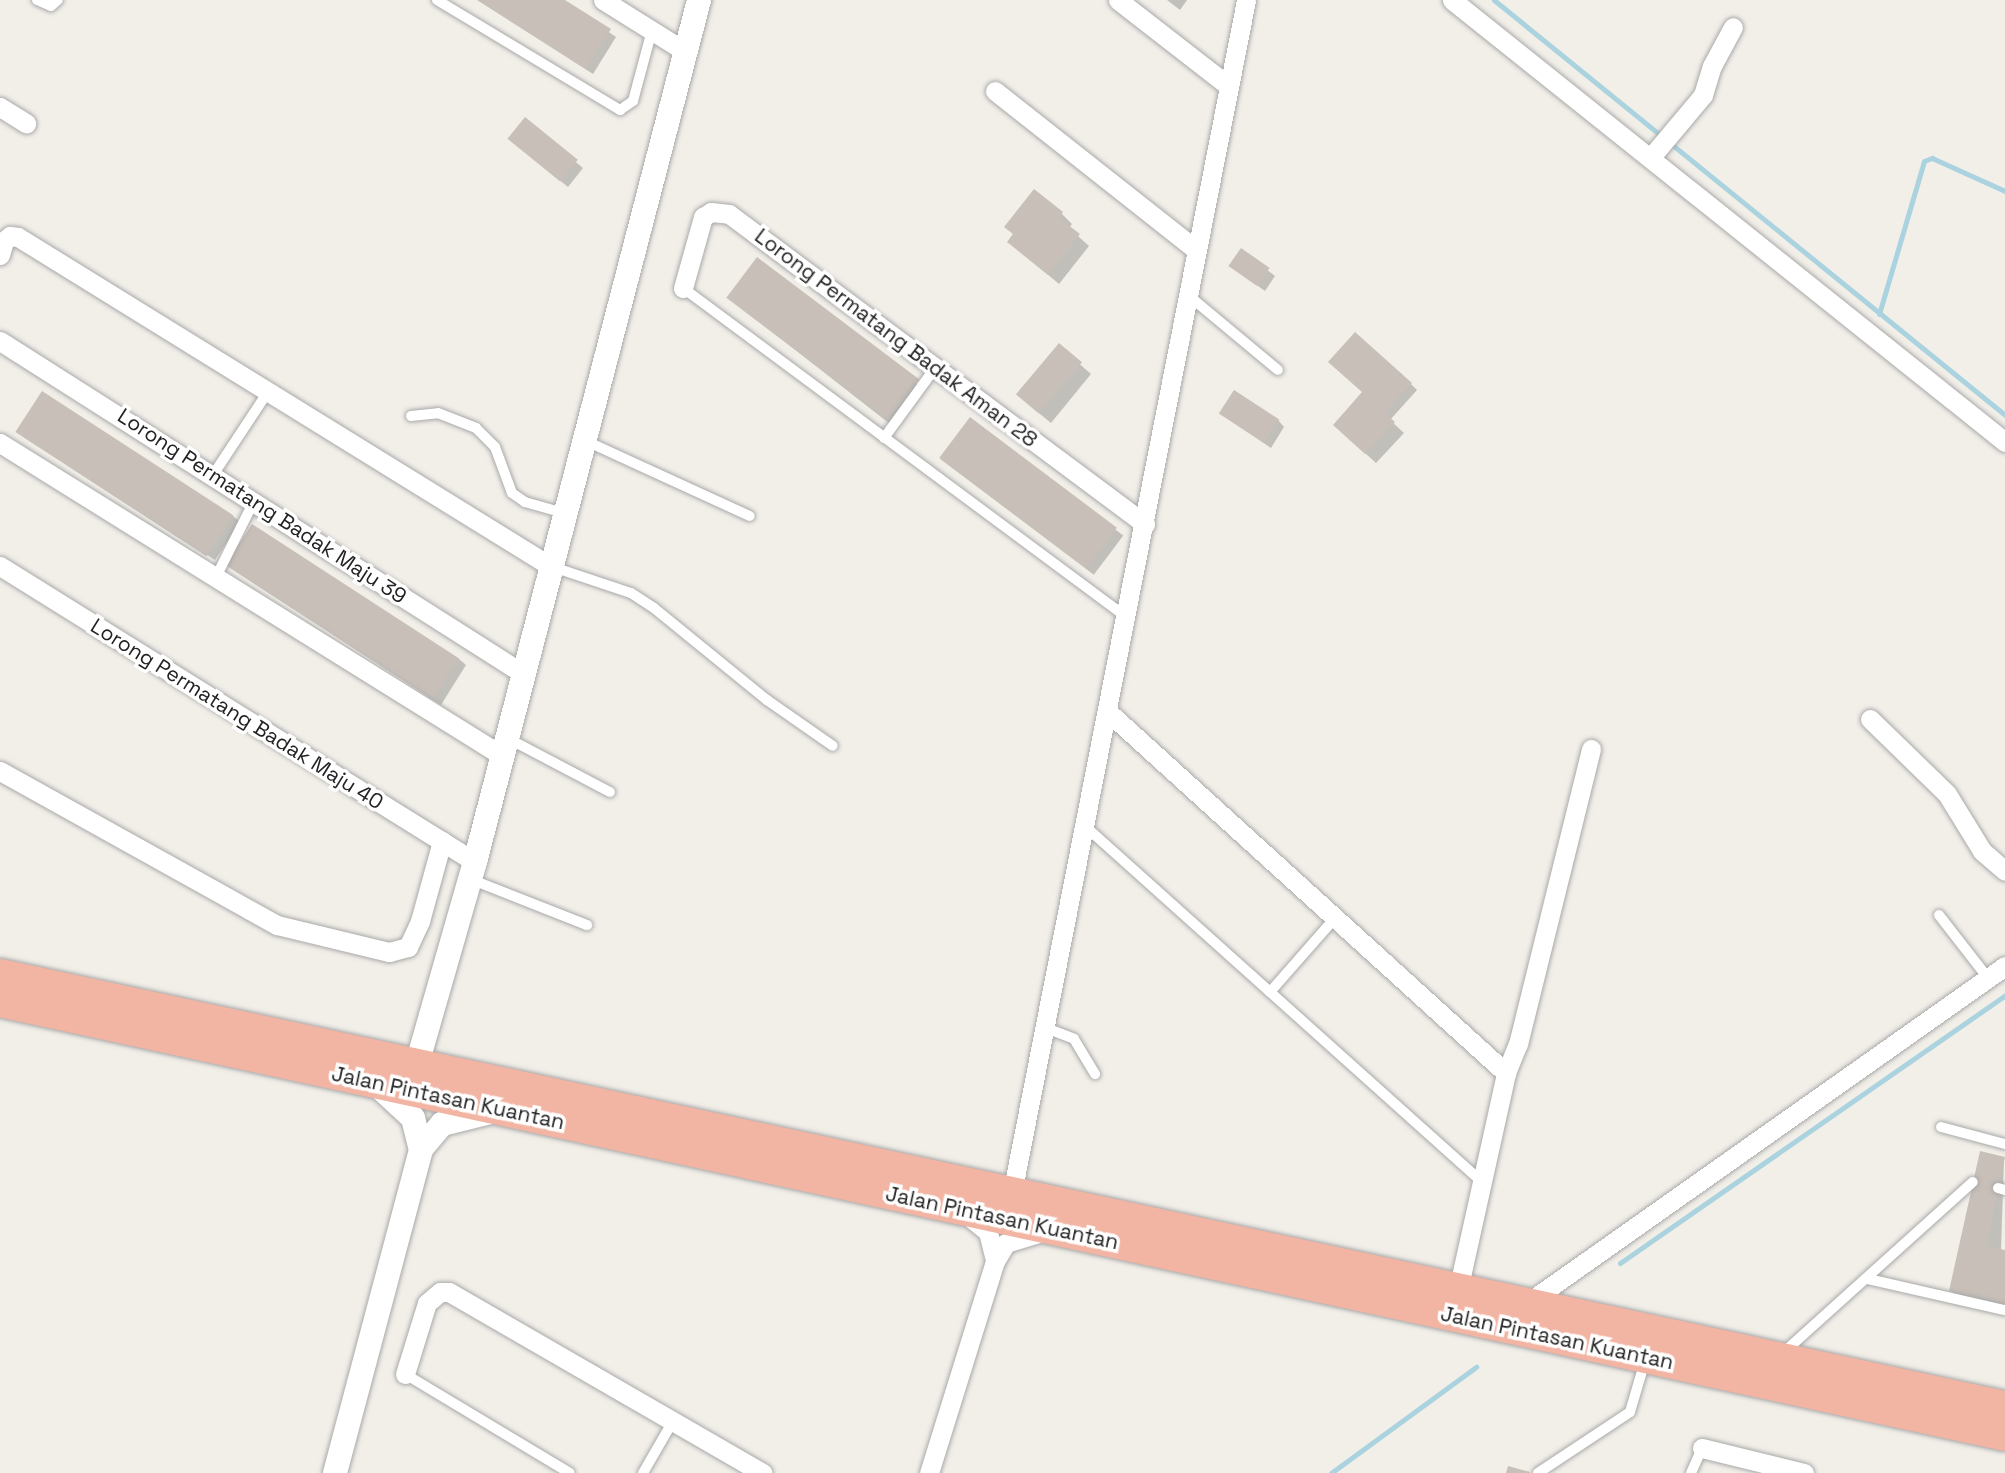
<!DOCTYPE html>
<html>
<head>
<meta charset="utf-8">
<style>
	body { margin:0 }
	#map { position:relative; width:2005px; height:1473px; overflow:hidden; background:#f2efe9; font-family:"Space Grotesk",sans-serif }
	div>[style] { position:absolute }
	.shadow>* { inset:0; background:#0003; transform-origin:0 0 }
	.stream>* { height:5px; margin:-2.5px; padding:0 2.5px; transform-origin:2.5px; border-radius:2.5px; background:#aad3df }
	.building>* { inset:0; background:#c7bfb8; transform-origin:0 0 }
	.roads { filter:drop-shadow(0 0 2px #a9a9a9) drop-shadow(0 0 2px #a9a9a9) }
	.service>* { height:10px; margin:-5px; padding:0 5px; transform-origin:5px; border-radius:5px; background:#fff }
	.minor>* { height:19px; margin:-9.5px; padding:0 9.5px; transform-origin:9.5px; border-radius:9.5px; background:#fff }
	.tertiary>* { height:24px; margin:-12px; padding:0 12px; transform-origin:12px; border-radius:12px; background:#fff }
	.trunk>* { height:32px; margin:-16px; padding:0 16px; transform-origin:16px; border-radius:16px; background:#f2b4a3 }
	span { translate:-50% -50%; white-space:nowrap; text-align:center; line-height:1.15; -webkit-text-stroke:7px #fff; paint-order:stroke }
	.street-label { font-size:21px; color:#222 }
</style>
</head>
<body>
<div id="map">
	<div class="shadow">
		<div style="clip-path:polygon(477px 0,562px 0,616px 37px,593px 74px)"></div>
		<div style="clip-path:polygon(1167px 0,1187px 0,1180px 10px)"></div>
		<div style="clip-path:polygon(525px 120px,583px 168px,568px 187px,516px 145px)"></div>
		<div style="clip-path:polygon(1034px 192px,1062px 214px,1072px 224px,1069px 228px,1089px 246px,1059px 284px,1009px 242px)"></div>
		<div style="clip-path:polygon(1242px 250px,1275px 276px,1265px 291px,1238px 272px)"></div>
		<div style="left:758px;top:260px;width:210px;height:48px;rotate:38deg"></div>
		<div style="clip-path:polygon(1059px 346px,1091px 374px,1051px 423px,1029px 405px)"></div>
		<div style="clip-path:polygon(1411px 384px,1417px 390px,1390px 420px,1404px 433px,1376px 463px,1345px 435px)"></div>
		<div style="clip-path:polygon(43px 393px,233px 516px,240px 522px,215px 560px,25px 438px,18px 432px)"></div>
		<div style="clip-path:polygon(1221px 414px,1278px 420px,1284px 427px,1271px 448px)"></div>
		<div style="left:970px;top:420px;width:192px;height:49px;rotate:37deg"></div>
		<div style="clip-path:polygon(227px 565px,459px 659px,466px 665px,441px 705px)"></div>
		<div style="clip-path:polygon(2004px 1159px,2001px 1251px,2005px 1252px,2005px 1314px,1965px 1305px,1951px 1291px)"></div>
	</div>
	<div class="stream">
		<div style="left:1494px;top:0;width:658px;rotate:39.08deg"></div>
		<div style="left:1879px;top:314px;width:159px;rotate:-73.6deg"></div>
		<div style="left:1924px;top:161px;width:9px;rotate:-21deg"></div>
		<div style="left:1932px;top:158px;width:80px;rotate:24.3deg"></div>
		<div style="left:1620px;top:1263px;width:469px;rotate:-34.8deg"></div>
		<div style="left:1331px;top:1473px;width:180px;rotate:-36.2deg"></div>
	</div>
	<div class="building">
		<div style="clip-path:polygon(478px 0,565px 0,611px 29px,586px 69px)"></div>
		<div style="left:525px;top:117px;width:68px;height:28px;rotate:39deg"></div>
		<div style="clip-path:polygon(1034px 189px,1063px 212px,1059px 218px,1080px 234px,1048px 275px,1007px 242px,1013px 234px,1004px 227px)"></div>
		<div style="left:1241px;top:248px;width:35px;height:22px;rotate:35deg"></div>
		<div style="left:757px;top:257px;width:203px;height:51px;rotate:37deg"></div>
		<div style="clip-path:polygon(1355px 332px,1412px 383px,1385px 413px,1395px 422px,1365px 454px,1333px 425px,1362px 392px,1328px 362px)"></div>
		<div style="left:1059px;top:343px;width:30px;height:67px;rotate:40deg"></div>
		<div style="left:1234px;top:390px;width:54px;height:28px;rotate:33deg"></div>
		<div style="left:42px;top:391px;width:228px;height:49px;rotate:33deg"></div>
		<div style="left:970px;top:417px;width:184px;height:51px;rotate:37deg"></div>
		<div style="left:252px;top:524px;width:247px;height:49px;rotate:33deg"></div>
		<div style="clip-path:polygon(1980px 1151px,2005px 1157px,1986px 1246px,2005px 1250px,2005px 1304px,1949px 1291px)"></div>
		<div style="clip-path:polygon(1508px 1466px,1530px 1472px,1530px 1473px,1506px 1473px)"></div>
	</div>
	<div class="roads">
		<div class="service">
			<div style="left:37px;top:0;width:15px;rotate:23deg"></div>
			<div style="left:51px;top:6px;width:9px;rotate:-41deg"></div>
			<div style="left:437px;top:0;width:214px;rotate:31deg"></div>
			<div style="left:620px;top:110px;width:16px;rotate:-35deg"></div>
			<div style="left:633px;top:101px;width:73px;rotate:-75deg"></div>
			<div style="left:683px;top:288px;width:550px;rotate:36.58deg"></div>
			<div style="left:1188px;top:295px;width:117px;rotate:39.8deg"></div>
			<div style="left:411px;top:416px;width:27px;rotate:-6deg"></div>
			<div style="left:438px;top:413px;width:41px;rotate:21.5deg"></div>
			<div style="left:476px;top:428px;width:27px;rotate:45deg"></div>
			<div style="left:495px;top:447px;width:49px;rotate:69.7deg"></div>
			<div style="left:512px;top:493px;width:16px;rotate:35deg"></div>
			<div style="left:525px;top:502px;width:40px;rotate:16deg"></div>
			<div style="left:884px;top:438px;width:87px;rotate:-53.9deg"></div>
			<div style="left:586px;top:441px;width:180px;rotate:24.6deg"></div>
			<div style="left:213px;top:475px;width:98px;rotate:-56.6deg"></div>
			<div style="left:553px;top:567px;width:82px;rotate:18.4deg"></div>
			<div style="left:631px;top:593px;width:27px;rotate:33deg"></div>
			<div style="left:654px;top:608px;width:146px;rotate:39.2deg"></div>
			<div style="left:767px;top:700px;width:80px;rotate:34.9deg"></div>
			<div style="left:216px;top:577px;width:85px;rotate:-63.4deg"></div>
			<div style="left:509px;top:739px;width:114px;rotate:27.7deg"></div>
			<div style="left:1086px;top:827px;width:530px;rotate:41.87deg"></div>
			<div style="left:470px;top:879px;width:126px;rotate:21.5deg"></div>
			<div style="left:1939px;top:915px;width:80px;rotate:52.1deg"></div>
			<div style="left:1270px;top:992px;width:98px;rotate:-48.7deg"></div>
			<div style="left:1046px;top:1028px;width:30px;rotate:21deg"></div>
			<div style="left:1074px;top:1039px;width:41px;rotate:59deg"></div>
			<div style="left:1941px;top:1127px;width:66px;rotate:14.9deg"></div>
			<div style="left:1998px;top:1188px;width:7px;rotate:16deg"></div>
			<div style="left:1868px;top:1279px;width:140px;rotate:12.8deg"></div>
			<div style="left:1784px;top:1352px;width:254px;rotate:-42deg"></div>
			<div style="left:405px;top:1374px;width:192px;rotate:31deg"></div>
			<div style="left:643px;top:1473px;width:60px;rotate:-60deg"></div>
			<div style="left:1538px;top:1473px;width:110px;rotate:-33.5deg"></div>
			<div style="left:1630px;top:1412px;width:53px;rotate:-73.6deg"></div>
			<div style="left:1691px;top:1473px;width:27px;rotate:-66deg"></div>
		</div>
		<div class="minor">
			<div style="left:603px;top:0;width:98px;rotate:32.1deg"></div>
			<div style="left:1118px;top:0;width:138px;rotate:37.9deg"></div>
			<div style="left:1452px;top:0;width:708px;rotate:38.63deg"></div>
			<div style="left:995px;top:91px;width:256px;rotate:38.3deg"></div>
			<div style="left:0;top:107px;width:31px;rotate:32deg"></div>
			<div style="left:1651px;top:157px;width:81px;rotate:-50deg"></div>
			<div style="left:1703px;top:95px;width:30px;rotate:-73deg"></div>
			<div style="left:1712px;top:66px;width:44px;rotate:-61.7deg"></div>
			<div style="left:0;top:255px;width:15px;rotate:-74deg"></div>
			<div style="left:4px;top:241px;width:8px;rotate:-40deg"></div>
			<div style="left:10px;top:236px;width:8px;rotate:7deg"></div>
			<div style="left:18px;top:237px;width:626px;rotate:31.73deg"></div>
			<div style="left:683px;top:288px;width:74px;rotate:-74.3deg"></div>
			<div style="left:703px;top:217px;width:9px;rotate:-32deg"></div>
			<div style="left:711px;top:212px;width:18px;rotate:6deg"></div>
			<div style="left:729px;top:214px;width:519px;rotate:36.69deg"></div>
			<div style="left:0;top:341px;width:619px;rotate:32.46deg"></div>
			<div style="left:0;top:443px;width:590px;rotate:31.91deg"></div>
			<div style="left:0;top:566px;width:560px;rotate:31.93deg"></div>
			<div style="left:1107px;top:711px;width:539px;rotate:42.22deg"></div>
			<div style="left:1870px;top:719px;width:107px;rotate:44.2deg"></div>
			<div style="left:1947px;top:794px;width:67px;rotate:58.4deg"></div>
			<div style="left:1982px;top:851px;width:30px;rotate:41deg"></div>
			<div style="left:0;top:771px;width:317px;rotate:29.1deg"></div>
			<div style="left:277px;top:925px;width:115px;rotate:13.6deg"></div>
			<div style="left:389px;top:952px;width:20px;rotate:-15deg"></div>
			<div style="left:408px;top:947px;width:29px;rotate:-65deg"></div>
			<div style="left:420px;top:921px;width:83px;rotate:-74.6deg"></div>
			<div style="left:1012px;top:1193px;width:1216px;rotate:-78.9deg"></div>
			<div style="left:966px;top:1214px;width:28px;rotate:39deg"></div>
			<div style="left:988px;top:1232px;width:30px;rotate:76deg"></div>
			<div style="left:1458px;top:1290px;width:222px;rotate:-77.5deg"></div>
			<div style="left:1506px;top:1073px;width:31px;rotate:-68deg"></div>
			<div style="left:1518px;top:1044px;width:304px;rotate:-76.1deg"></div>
			<div style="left:1526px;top:1304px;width:586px;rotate:-35.21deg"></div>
			<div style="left:405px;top:1374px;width:74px;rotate:-72.8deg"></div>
			<div style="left:427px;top:1303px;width:17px;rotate:-40deg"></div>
			<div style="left:440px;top:1292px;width:9px"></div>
			<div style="left:449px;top:1292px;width:362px;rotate:30deg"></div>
			<div style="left:1702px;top:1448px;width:105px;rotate:13.8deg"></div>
			<div style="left:929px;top:1473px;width:222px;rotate:-72.7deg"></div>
			<div style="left:995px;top:1261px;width:21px;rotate:-59deg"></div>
			<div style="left:1006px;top:1243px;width:37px;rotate:-17deg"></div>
		</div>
		<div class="tertiary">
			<div style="left:417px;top:1064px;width:210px;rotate:-74deg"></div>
			<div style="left:475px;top:862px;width:891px;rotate:-75.43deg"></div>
			<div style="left:376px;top:1084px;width:50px;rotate:42.6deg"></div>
			<div style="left:413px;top:1118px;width:32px;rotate:76deg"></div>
			<div style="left:335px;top:1473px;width:335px;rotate:-75.1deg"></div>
			<div style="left:421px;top:1149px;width:33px;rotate:-50deg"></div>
			<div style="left:442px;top:1124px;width:50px;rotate:-13.8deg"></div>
		</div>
		<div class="trunk">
			<div style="left:0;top:975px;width:2051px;rotate:12.16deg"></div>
			<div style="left:0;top:1001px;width:2051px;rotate:12.21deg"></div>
		</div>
	</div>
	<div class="street-label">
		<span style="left:896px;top:338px;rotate:37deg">Lorong Permatang Badak Aman 28</span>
		<span style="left:262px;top:506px;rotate:33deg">Lorong Permatang Badak Maju 39</span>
		<span style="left:237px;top:714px;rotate:32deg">Lorong Permatang Badak Maju 40</span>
		<span style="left:448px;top:1098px;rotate:12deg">Jalan Pintasan Kuantan</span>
		<span style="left:1002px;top:1218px;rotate:12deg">Jalan Pintasan Kuantan</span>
		<span style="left:1557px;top:1338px;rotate:12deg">Jalan Pintasan Kuantan</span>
	</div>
</div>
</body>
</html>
